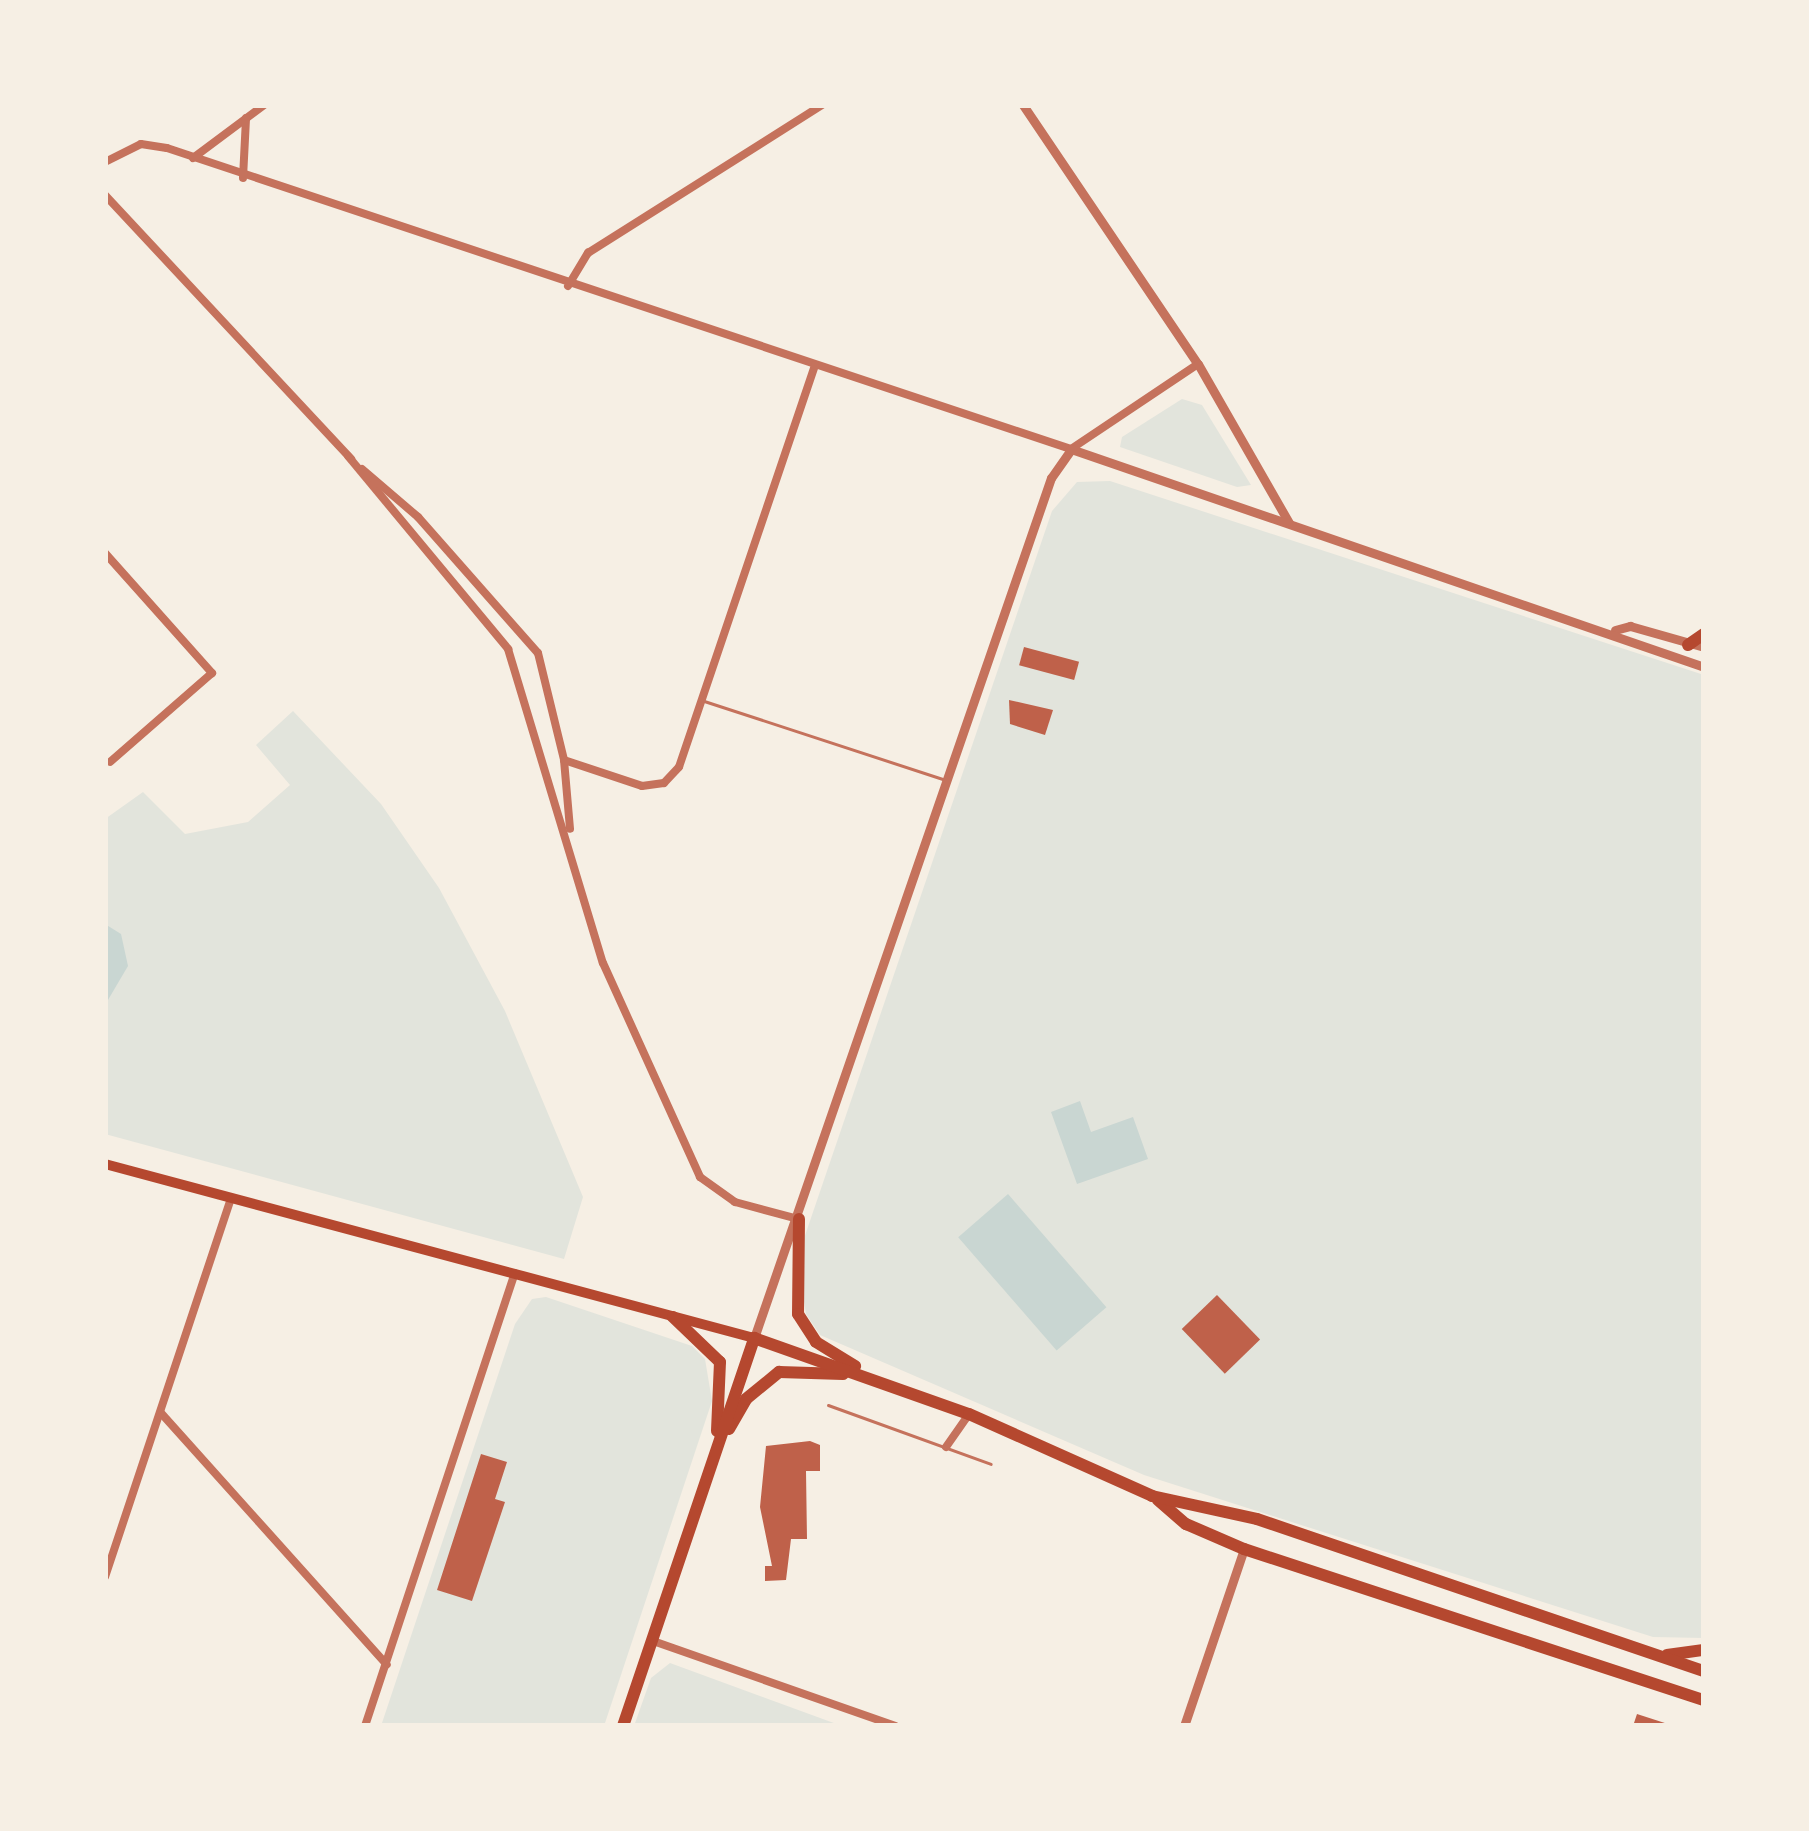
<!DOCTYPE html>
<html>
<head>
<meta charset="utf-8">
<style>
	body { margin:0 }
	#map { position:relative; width:1809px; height:1831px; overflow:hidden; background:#f6efe4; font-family:"Roboto Serif",serif }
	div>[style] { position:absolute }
	.green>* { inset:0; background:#e2e4dc }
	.water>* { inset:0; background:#c9d6d2; transform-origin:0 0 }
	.building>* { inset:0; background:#bf614a; transform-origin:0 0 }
	.service>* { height:3px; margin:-1.5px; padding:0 1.5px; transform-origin:1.5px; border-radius:1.5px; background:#c5725c }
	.minor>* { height:8px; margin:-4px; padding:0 4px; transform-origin:4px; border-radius:4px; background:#c5725c }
	.tertiary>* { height:9px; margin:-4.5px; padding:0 4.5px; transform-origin:4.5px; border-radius:4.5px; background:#c5725c }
	.secondary>* { height:10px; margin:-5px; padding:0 5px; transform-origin:5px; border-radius:5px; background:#b5482f }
	.primary>* { height:12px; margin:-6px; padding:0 6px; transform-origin:6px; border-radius:6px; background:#b5482f }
	.trunk>* { height:12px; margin:-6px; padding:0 6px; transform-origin:6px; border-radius:6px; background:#b5482f }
	span { translate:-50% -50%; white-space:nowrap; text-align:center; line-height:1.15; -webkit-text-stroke:9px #f6efe4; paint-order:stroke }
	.frame { position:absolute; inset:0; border:108px solid #f6efe4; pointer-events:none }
</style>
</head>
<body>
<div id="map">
	<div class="green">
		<div style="clip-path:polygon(1182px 399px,1202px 405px,1251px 485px,1237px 487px,1120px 447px,1122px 437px)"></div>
		<div style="clip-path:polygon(1110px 481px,1704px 675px,1704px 1638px,1653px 1637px,1144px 1475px,820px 1335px,806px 1314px,797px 1259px,1052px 511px,1077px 482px)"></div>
		<div style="clip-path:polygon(293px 711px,381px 804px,439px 888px,505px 1011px,583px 1197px,564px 1259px,105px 1134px,105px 819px,143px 792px,185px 834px,248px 822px,290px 785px,256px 745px)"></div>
		<div style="clip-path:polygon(546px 1297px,692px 1346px,705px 1359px,712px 1401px,604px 1726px,381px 1726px,515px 1324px,532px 1299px)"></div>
		<div style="clip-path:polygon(670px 1663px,842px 1726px,634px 1726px,651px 1678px)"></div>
	</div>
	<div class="water">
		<div style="clip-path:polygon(105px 924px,121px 934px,128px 966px,105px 1005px)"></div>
		<div style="clip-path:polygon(1080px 1101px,1091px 1132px,1133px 1117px,1148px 1159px,1077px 1184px,1051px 1112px)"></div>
		<div style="left:1008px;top:1194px;width:150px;height:66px;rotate:49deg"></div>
	</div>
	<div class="building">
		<div style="left:1024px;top:647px;width:57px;height:19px;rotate:15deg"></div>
		<div style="clip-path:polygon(1009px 700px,1053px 710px,1045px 735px,1010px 724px)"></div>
		<div style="left:1217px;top:1295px;width:62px;height:49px;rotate:46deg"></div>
		<div style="clip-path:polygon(810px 1441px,820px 1445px,820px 1471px,806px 1471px,807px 1539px,791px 1539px,786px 1580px,765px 1581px,765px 1566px,772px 1566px,760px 1507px,766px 1446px)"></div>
		<div style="clip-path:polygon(481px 1454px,507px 1462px,495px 1499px,505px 1502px,472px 1601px,437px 1590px)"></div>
		<div style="clip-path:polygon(1637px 1714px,1671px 1725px,1671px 1726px,1633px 1726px)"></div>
	</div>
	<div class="service">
		<div style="left:704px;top:701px;width:255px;rotate:18.1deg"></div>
		<div style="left:828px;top:1405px;width:173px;rotate:19.9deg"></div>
	</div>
	<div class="minor">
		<div style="left:193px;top:158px;width:89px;rotate:-36.7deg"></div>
		<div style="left:105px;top:162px;width:40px;rotate:-26.6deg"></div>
		<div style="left:141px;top:144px;width:26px;rotate:9deg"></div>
		<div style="left:167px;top:148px;width:953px;rotate:18.42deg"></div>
		<div style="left:1071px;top:449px;width:153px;rotate:-33.8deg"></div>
		<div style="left:243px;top:178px;width:60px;rotate:-87.1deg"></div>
		<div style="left:105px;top:195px;width:361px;rotate:47deg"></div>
		<div style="left:568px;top:286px;width:39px;rotate:-59deg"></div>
		<div style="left:588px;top:253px;width:277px;rotate:-32.3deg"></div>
		<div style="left:348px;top:456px;width:251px;rotate:50.3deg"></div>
		<div style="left:508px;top:649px;width:328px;rotate:73.2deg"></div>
		<div style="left:603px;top:963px;width:235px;rotate:65.6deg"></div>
		<div style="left:700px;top:1177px;width:43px;rotate:35.5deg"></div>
		<div style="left:735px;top:1202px;width:65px;rotate:15.1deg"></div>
		<div style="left:362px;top:469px;width:74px;rotate:40.6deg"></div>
		<div style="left:418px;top:517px;width:181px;rotate:48.6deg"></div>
		<div style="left:538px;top:653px;width:110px;rotate:76.3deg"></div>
		<div style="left:564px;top:760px;width:69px;rotate:85deg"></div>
		<div style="left:105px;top:553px;width:161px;rotate:48.3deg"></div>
		<div style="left:212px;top:673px;width:135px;rotate:138.9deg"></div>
		<div style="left:564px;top:760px;width:82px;rotate:18.4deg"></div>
		<div style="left:642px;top:786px;width:22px;rotate:-8deg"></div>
		<div style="left:664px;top:783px;width:22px;rotate:-47deg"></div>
		<div style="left:679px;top:767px;width:424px;rotate:-71.3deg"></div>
		<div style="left:161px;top:1413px;width:338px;rotate:48.1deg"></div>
		<div style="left:946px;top:1447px;width:40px;rotate:-55.1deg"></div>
		<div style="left:105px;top:1577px;width:399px;rotate:-71.6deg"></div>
		<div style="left:653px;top:1641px;width:257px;rotate:19.3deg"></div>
		<div style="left:365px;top:1726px;width:477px;rotate:-71.7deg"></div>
	</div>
	<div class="tertiary">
		<div style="left:1023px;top:105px;width:313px;rotate:56deg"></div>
		<div style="left:1198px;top:364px;width:183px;rotate:60.2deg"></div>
		<div style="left:1615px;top:630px;width:16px;rotate:-15deg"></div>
		<div style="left:1630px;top:626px;width:77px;rotate:15.8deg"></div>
		<div style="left:754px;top:1338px;width:910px;rotate:-70.95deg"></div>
		<div style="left:1051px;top:478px;width:35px;rotate:-55deg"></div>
		<div style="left:1071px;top:449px;width:669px;rotate:19deg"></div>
		<div style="left:1184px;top:1726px;width:187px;rotate:-71.3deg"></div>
	</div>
	<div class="secondary">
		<div style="left:105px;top:1164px;width:672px;rotate:15.01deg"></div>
	</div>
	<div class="primary">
		<div style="left:799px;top:1219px;width:95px;rotate:90.6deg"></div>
		<div style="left:798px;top:1314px;width:33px;rotate:57deg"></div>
		<div style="left:816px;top:1342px;width:46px;rotate:31.6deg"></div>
		<div style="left:673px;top:1317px;width:65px;rotate:43.8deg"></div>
		<div style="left:720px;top:1362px;width:69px;rotate:92.5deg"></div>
		<div style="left:729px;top:1429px;width:34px;rotate:-60deg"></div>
		<div style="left:746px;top:1399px;width:43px;rotate:-39.3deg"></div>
		<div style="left:779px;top:1372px;width:64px;rotate:1.8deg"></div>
		<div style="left:1158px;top:1500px;width:37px;rotate:41deg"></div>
		<div style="left:1186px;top:1524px;width:63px;rotate:23.3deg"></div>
		<div style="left:1244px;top:1549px;width:484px;rotate:18.2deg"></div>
		<div style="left:1667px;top:1655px;width:37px;rotate:-8deg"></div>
		<div style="left:623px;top:1726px;width:410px;rotate:-71.3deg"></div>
		<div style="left:754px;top:1338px;width:228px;rotate:19.5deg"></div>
		<div style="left:969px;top:1414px;width:201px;rotate:24.1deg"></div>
		<div style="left:1152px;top:1496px;width:107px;rotate:12.4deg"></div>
		<div style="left:1257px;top:1519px;width:472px;rotate:18.8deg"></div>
	</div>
	<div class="trunk">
		<div style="left:1688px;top:645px;width:19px;rotate:-35deg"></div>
	</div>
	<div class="frame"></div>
</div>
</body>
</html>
